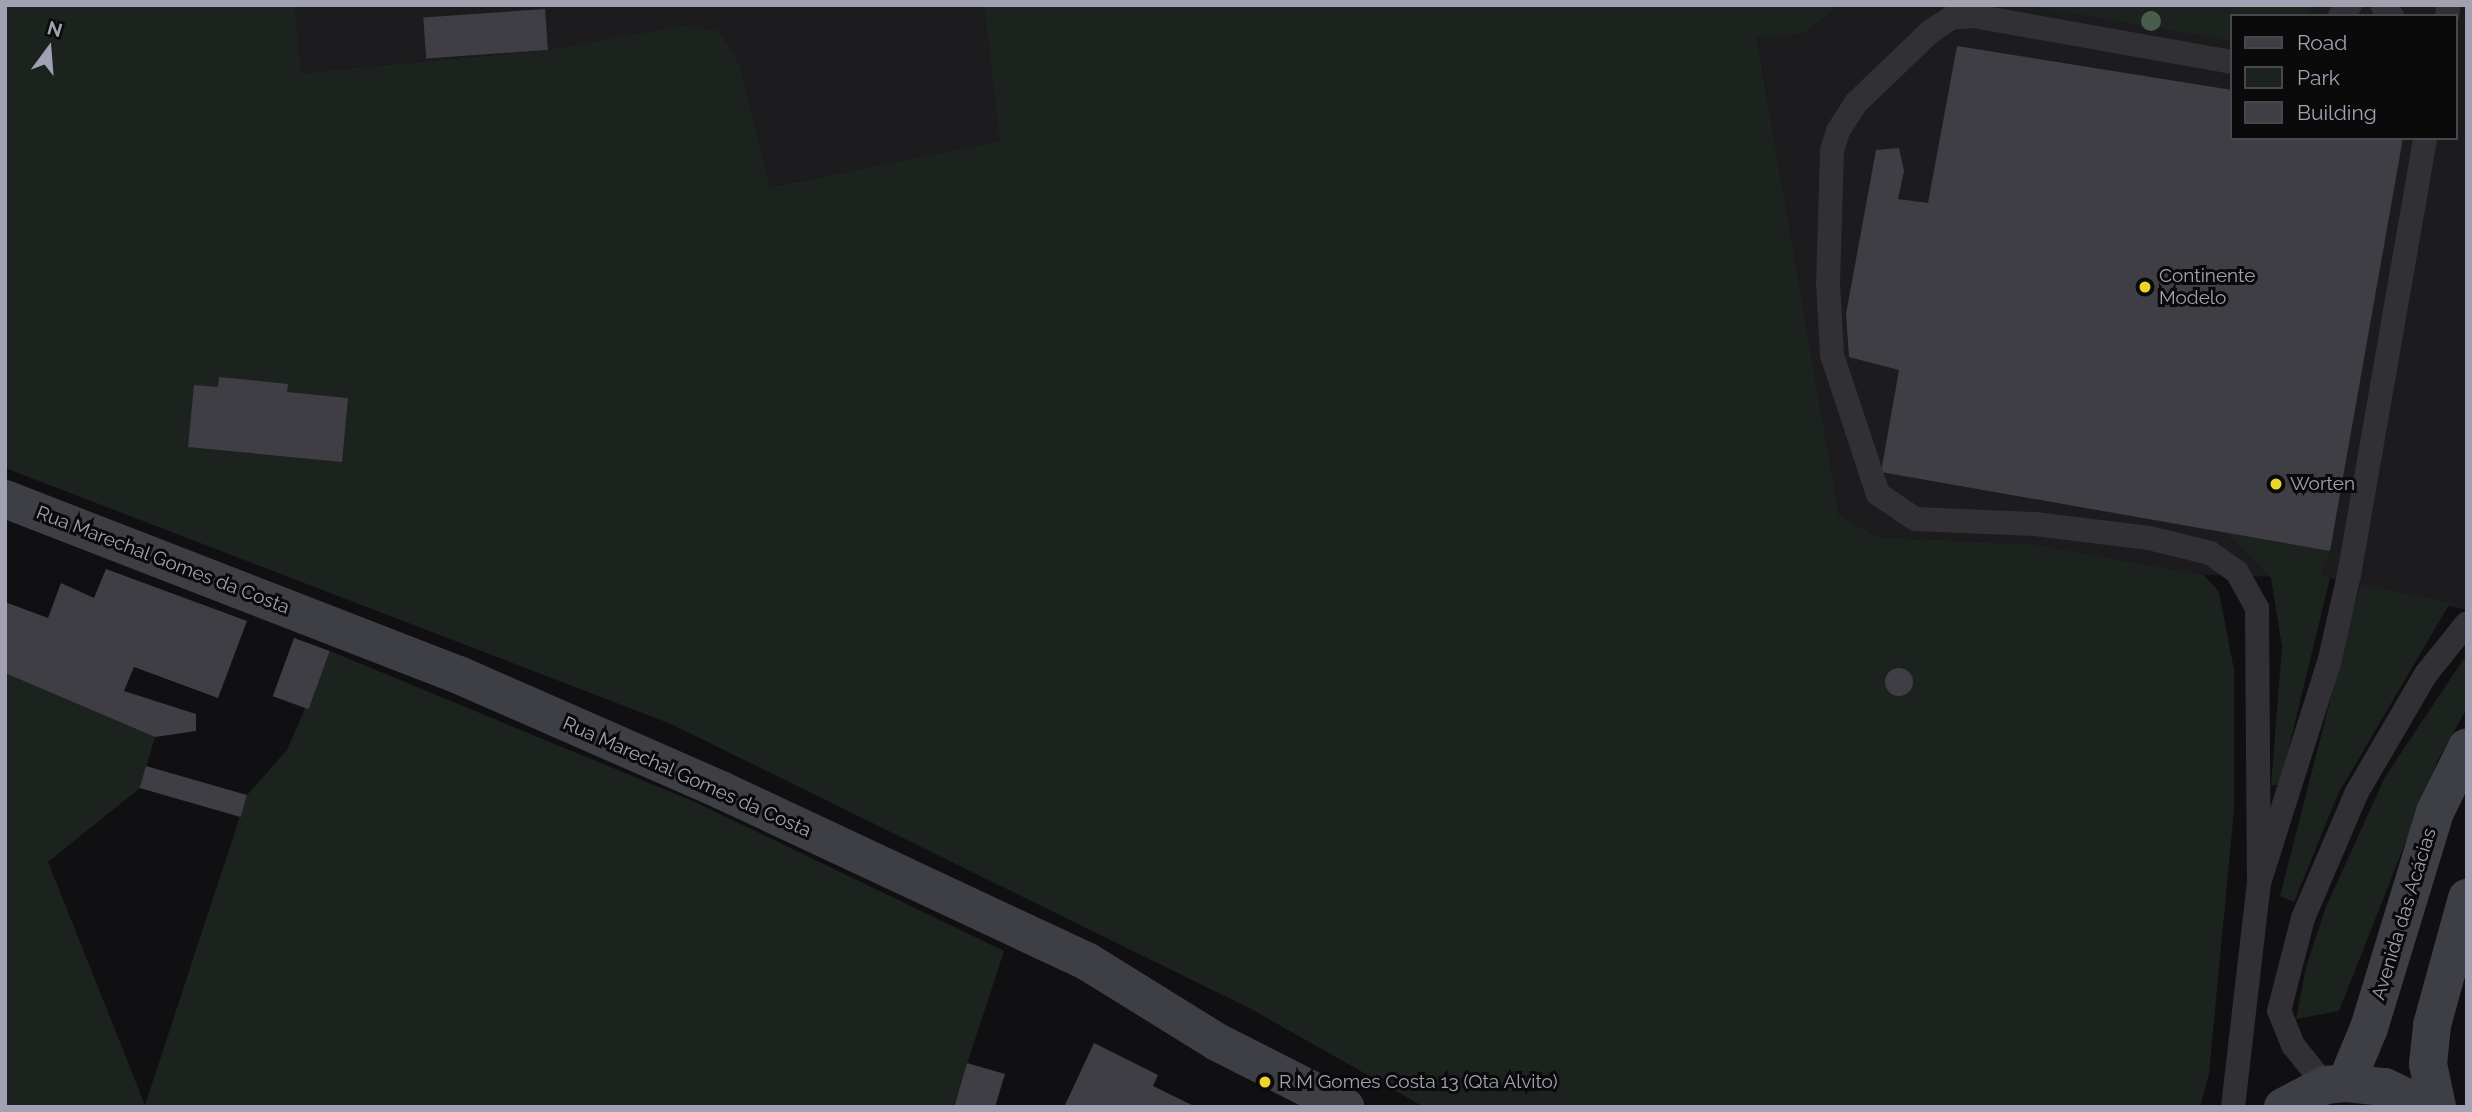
<!DOCTYPE html>
<html>
<head>
<meta charset="utf-8">
<style>
	body { margin:0 }
	#map { position:relative; width:2472px; height:1112px; overflow:hidden; background:#100f11; font-family:Raleway,sans-serif }
	div>[style] { position:absolute }
	.built>* { inset:0; background:#1c1b1d }
	.green>* { inset:0; background:#1c231e }
	.building>* { inset:0; background:#3f3e44; transform-origin:0 0 }
	.round { border-radius:50% }
	.lane>* { height:24px; margin:-12px; padding:0 12px; transform-origin:12px; border-radius:12px; background:#313035 }
	.secondary>* { height:38px; margin:-19px; padding:0 19px; transform-origin:19px; border-radius:19px; background:#3e3f45 }
	.trees>* { width:20px; height:20px; margin:-10px; border-radius:50%; background:#495d4f }
	.dots>* { width:19px; height:19px; translate:-50% -50%; box-sizing:border-box; border:4px solid #0b0a0b; border-radius:50% }
	span { translate:-50% -50%; white-space:nowrap; text-align:center; line-height:1.15; -webkit-text-stroke:6px #0b0a0b; paint-order:stroke }
	.poi-label { font-size:19px; color:#a1a2b1 }
	.left { translate:0 -50%; text-align:left }
	.street-label { font-size:19px; color:#a1a2b1 }
	.frame { position:absolute; inset:0; border:7px solid #a1a2b1; pointer-events:none }
	.legend { position:absolute; left:2230px; top:14px; width:228px; height:126px; box-sizing:border-box; background:#0b0a0b; border:2px solid #47474d; margin:0; padding:9px 12px; list-style:none; font-size:21px; color:#a1a2b1 }
	.legend li { display:flex; align-items:center; gap:14px; height:35px }
	.legend b { width:35px; border:2px solid #47474d }
	.north { position:absolute; left:14px; top:14px; width:70px; height:70px; -webkit-text-stroke:5px #0b0a0b; paint-order:stroke; rotate:16deg; font-size:19px; font-weight:700; line-height:28px; text-align:center; color:#a1a2b1 }
	.north::after { content:''; display:block; margin:auto; width:24px; height:32px; background:#a1a2b1; clip-path:polygon(50% 0,100% 100%,50% 72%,0 100%) }
</style>
</head>
<body>
<div id="map">
	<div class="built">
		<div style="clip-path:polygon(295px 5px,984px 5px,1001px 141px,769px 187px,740px 67px,548px 50px,301px 73px)"></div>
		<div style="clip-path:polygon(evenodd,1839px 5px,2467px 5px,2467px 610px,2330px 578px,2204px 575px,2033px 544px,1878px 537px,1839px 515px,1757px 37px,1804px 34px,1839px 5px,2232px 16px,2456px 16px,2456px 138px,2232px 138px,2232px 16px)"></div>
	</div>
	<div class="green">
		<div style="clip-path:polygon(5px 5px,295px 5px,301px 73px,548px 50px,681px 26px,719px 31px,740px 67px,770px 187px,1000px 141px,984px 5px,1839px 5px,1804px 34px,1757px 38px,1839px 515px,1878px 537px,2033px 544px,2204px 575px,2219px 592px,2234px 670px,2234px 810px,2209px 1074px,2200px 1107px,1424px 1107px,1253px 1010px,671px 724px,5px 468px)"></div>
		<div style="clip-path:polygon(2027px 5px,2316px 5px,2307px 16px,2232px 16px,2232px 41px)"></div>
		<div style="clip-path:polygon(2227px 533px,2330px 551px,2320px 575px,2330px 578px,2280px 784px,2271px 786px,2282px 647px,2271px 578px)"></div>
		<div style="clip-path:polygon(2360px 584px,2450px 603px,2338px 794px,2294px 902px,2280px 896px)"></div>
		<div style="clip-path:polygon(330px 651px,695px 802px,1004px 951px,953px 1107px,5px 1107px,5px 673px,155px 737px,140px 788px,48px 862px,145px 1105px,247px 795px,287px 750px)"></div>
		<div style="clip-path:polygon(2467px 654px,2467px 708px,2438px 760px,2339px 1011px,2296px 1019px,2306px 967px,2326px 907px,2385px 777px)"></div>
	</div>
	<div class="building">
		<div style="left:545px;top:9px;width:41px;height:122px;rotate:86deg"></div>
		<div style="clip-path:polygon(1957px 46px,2232px 90px,2232px 138px,2403px 138px,2330px 551px,1881px 472px,1899px 370px,1849px 357px,1846px 314px,1876px 150px,1899px 148px,1904px 171px,1898px 199px,1928px 203px)"></div>
		<div style="clip-path:polygon(219px 377px,288px 384px,287px 392px,348px 398px,342px 462px,188px 447px,194px 385px,218px 387px)"></div>
		<div style="clip-path:polygon(106px 569px,247px 621px,218px 698px,134px 667px,124px 691px,196px 714px,196px 731px,155px 737px,5px 673px,5px 602px,48px 618px,61px 583px,94px 598px)"></div>
		<div style="left:294px;top:638px;width:38px;height:62px;rotate:20deg"></div>
		<div class="round" style="left:1885px;top:668px;width:28px;height:28px"></div>
		<div style="left:146px;top:766px;width:105px;height:23px;rotate:16deg"></div>
		<div style="clip-path:polygon(1094px 1043px,1158px 1075px,1153px 1086px,1196px 1107px,1064px 1107px)"></div>
		<div style="clip-path:polygon(967px 1063px,1005px 1074px,995px 1107px,954px 1107px)"></div>
	</div>
	<div class="lane">
		<div style="left:2382px;top:5px;width:15px;rotate:48deg"></div>
		<div style="left:2340px;top:16px;width:15px;rotate:-48deg"></div>
		<div style="left:2447px;top:16px;width:11px;rotate:-80deg"></div>
		<div style="left:2232px;top:62px;width:263px;rotate:-169.9deg"></div>
		<div style="left:1973px;top:16px;width:22px;rotate:175deg"></div>
		<div style="left:1951px;top:18px;width:24px;rotate:147deg"></div>
		<div style="left:1931px;top:31px;width:104px;rotate:136.2deg"></div>
		<div style="left:1856px;top:103px;width:33px;rotate:123deg"></div>
		<div style="left:1838px;top:131px;width:21px;rotate:107deg"></div>
		<div style="left:1832px;top:151px;width:132px;rotate:91.7deg"></div>
		<div style="left:1828px;top:283px;width:72px;rotate:86.8deg"></div>
		<div style="left:1832px;top:355px;width:146px;rotate:71.7deg"></div>
		<div style="left:1878px;top:494px;width:45px;rotate:34deg"></div>
		<div style="left:1915px;top:519px;width:120px;rotate:2.4deg"></div>
		<div style="left:2035px;top:524px;width:115px;rotate:7deg"></div>
		<div style="left:2149px;top:538px;width:63px;rotate:13.8deg"></div>
		<div style="left:2210px;top:553px;width:33px;rotate:35deg"></div>
		<div style="left:2237px;top:572px;width:41px;rotate:60.9deg"></div>
		<div style="left:2257px;top:608px;width:275px;rotate:89.6deg"></div>
		<div style="left:2325px;top:1085px;width:51px;rotate:-128.7deg"></div>
		<div style="left:2293px;top:1045px;width:37px;rotate:-112deg"></div>
		<div style="left:2279px;top:1011px;width:96px;rotate:-75.5deg"></div>
		<div style="left:2303px;top:918px;width:137px;rotate:-66.8deg"></div>
		<div style="left:2357px;top:792px;width:137px;rotate:-59.7deg"></div>
		<div style="left:2426px;top:674px;width:65px;rotate:-51.2deg"></div>
		<div style="left:2233px;top:1107px;width:226px;rotate:-83.4deg"></div>
		<div style="left:2259px;top:883px;width:235px;rotate:-72.4deg"></div>
		<div style="left:2330px;top:659px;width:86px;rotate:-77.3deg"></div>
		<div style="left:2349px;top:575px;width:444px;rotate:-80.1deg"></div>
	</div>
	<div class="secondary">
		<div style="left:5px;top:499px;width:487px;rotate:21.2deg"></div>
		<div style="left:459px;top:675px;width:286px;rotate:23.7deg"></div>
		<div style="left:721px;top:790px;width:405px;rotate:25.1deg"></div>
		<div style="left:1088px;top:962px;width:152px;rotate:31.8deg"></div>
		<div style="left:1217px;top:1042px;width:144px;rotate:26.9deg"></div>
		<div style="left:2346px;top:1083px;width:60px;rotate:-67.3deg"></div>
		<div style="left:2369px;top:1028px;width:226px;rotate:-73deg"></div>
		<div style="left:2435px;top:812px;width:72px;rotate:-63.8deg"></div>
		<div style="left:2283px;top:1107px;width:47px;rotate:-27.6deg"></div>
		<div style="left:2325px;top:1085px;width:21px;rotate:-5deg"></div>
		<div style="left:2346px;top:1083px;width:39px;rotate:6deg"></div>
		<div style="left:2385px;top:1087px;width:46px;rotate:26deg"></div>
		<div style="left:2437px;top:1107px;width:44px;rotate:-101.8deg"></div>
		<div style="left:2428px;top:1064px;width:39px;rotate:-84deg"></div>
		<div style="left:2432px;top:1025px;width:132px;rotate:-74.6deg"></div>
	</div>
	<div class="trees">
		<div style="left:2151px;top:21px"></div>
	</div>
	<div class="dots">
		<div style="left:2145px;top:287px;background:#ecd42c"></div>
		<div style="left:2276px;top:484px;background:#ecd42c"></div>
		<div style="left:1265px;top:1082px;background:#ecd42c"></div>
	</div>
	<div class="poi-label">
		<span class="left" style="left:2159px;top:287px">Continente<br>Modelo</span>
		<span class="left" style="left:2290px;top:484px">Worten</span>
		<span class="left" style="left:1279px;top:1082px">R M Gomes Costa 13 (Qta Alvito)</span>
	</div>
	<div class="street-label">
		<span style="left:163px;top:560px;rotate:21deg">Rua Marechal Gomes da Costa</span>
		<span style="left:687px;top:777px;rotate:24deg">Rua Marechal Gomes da Costa</span>
		<span style="left:2404px;top:914px;rotate:-73deg">Avenida das Acácias</span>
	</div>
	<div class="frame"></div>
	<ul class="legend">
	<li><b style="height:9px;background:#3e3f45"></b>Road</li>
	<li><b style="height:19px;background:#1c231e"></b>Park</li>
	<li><b style="height:19px;background:#3f3e44"></b>Building</li>
	</ul>
	<div class="north">N</div>
</div>
</body>
</html>
